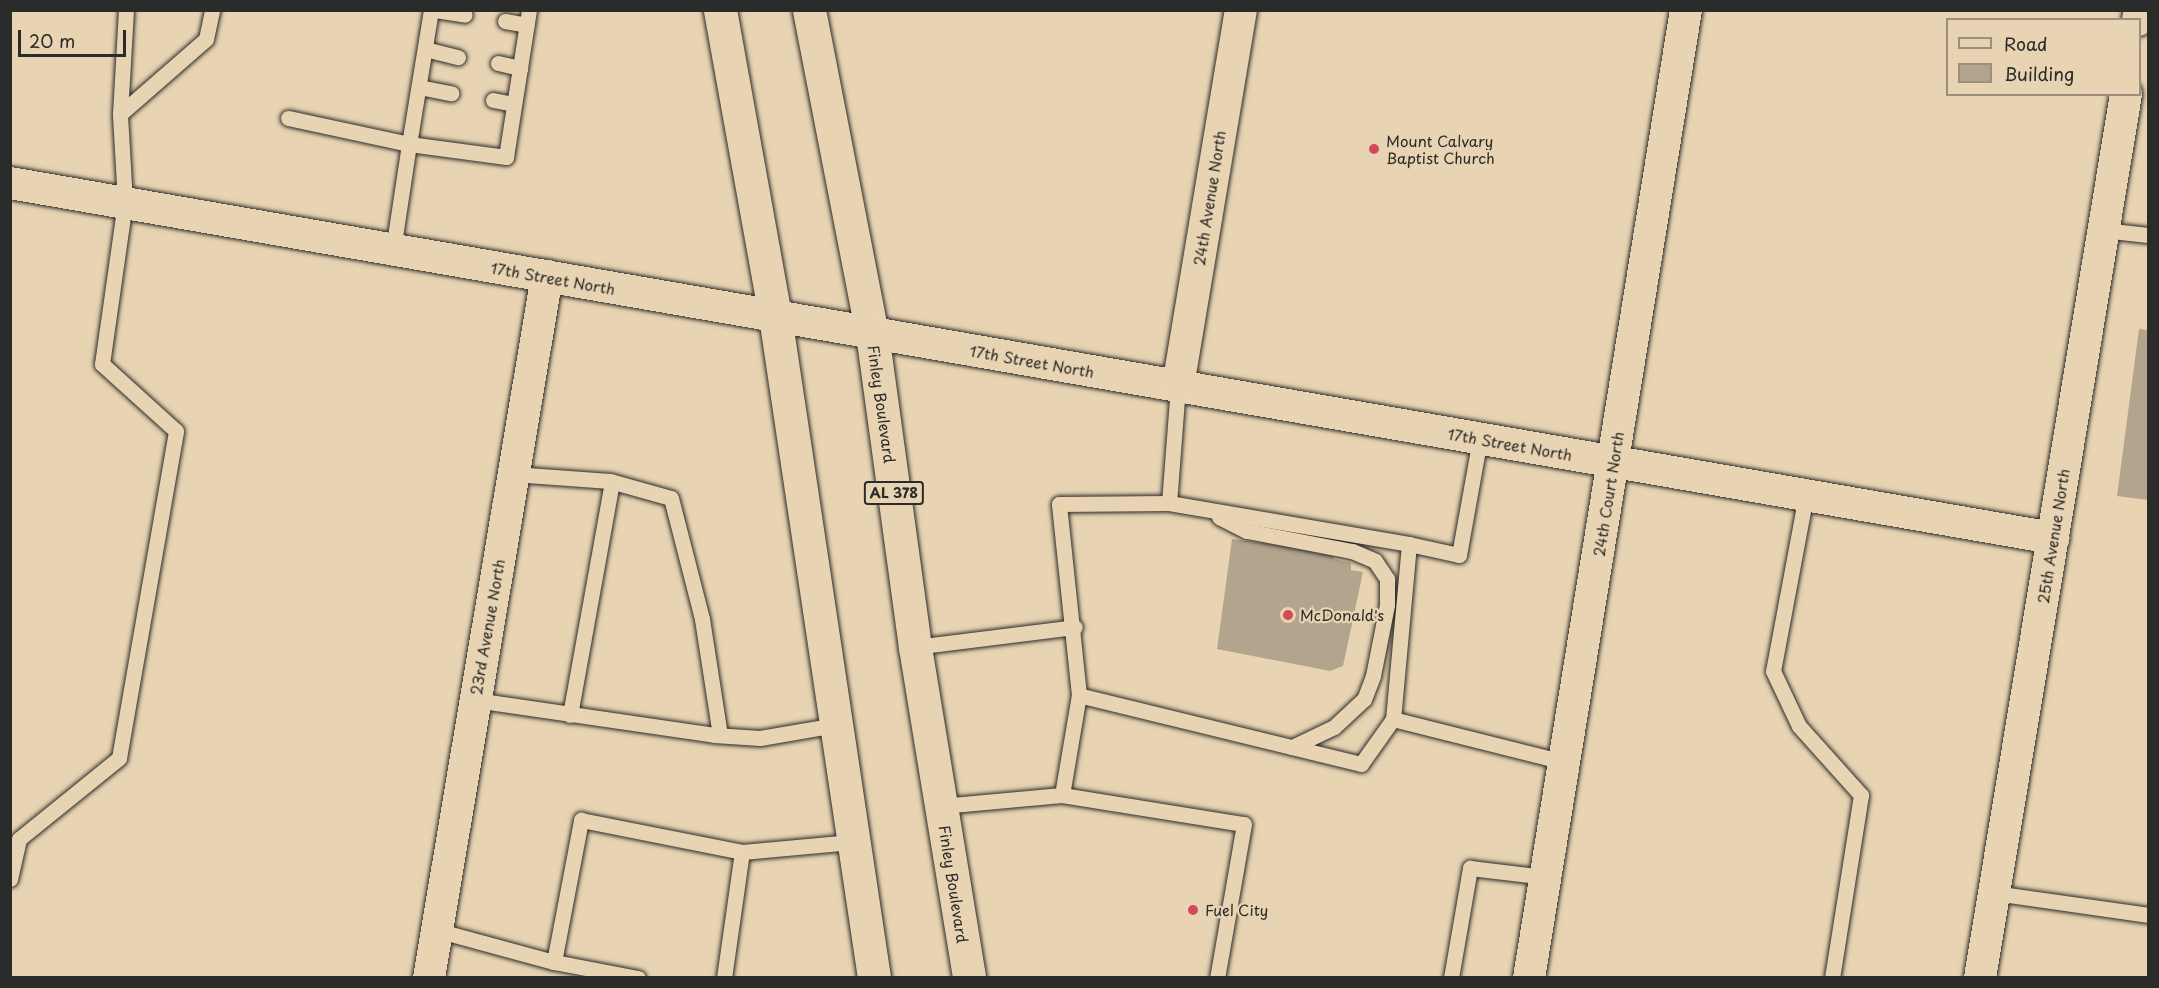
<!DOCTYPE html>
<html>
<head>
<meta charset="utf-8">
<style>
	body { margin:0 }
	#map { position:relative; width:2159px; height:988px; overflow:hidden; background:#e8d4b2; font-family:"Playpen Sans",sans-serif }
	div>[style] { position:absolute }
	.building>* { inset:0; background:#b3a48d }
	.roads { filter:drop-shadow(0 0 2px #2b2b2b) drop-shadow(0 0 2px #2b2b2b) }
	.service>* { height:15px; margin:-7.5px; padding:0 7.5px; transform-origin:7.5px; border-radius:7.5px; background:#e8d4b2 }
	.minor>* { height:32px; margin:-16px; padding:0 16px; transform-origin:16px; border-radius:16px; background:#e8d4b2 }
	.primary>* { height:33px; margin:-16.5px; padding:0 16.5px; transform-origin:16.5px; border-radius:16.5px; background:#e8d4b2 }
	.dots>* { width:16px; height:16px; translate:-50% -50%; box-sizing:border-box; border:3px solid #e8d4b2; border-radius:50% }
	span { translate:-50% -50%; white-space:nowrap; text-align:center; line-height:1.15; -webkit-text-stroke:4.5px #e8d4b2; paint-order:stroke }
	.shield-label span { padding:2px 4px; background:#e8d4b2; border:2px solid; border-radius:4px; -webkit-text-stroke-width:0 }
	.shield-label { font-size:14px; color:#2b2b2b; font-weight:700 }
	.poi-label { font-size:15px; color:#2b2b2b }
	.left { translate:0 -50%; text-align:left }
	.street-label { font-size:15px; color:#2b2b2b }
	.frame { position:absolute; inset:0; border:12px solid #2b2b2b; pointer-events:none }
	.legend { position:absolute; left:1946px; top:18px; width:195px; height:78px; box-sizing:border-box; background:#e8d4b2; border:2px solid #9c907c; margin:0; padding:8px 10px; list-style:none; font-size:18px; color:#2b2b2b }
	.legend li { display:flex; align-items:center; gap:12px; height:30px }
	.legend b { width:30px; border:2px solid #9c907c }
	.scale { position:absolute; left:18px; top:30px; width:108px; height:27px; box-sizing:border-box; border:3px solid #2b2b2b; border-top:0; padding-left:8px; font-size:18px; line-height:21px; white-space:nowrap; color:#2b2b2b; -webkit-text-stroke:4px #e8d4b2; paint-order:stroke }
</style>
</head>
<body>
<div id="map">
	<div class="building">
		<div style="clip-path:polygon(2139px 329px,2148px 330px,2148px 500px,2117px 496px)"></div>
		<div style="clip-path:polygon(1232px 539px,1331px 552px,1334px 559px,1351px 563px,1351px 570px,1363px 572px,1343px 666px,1330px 671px,1217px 649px)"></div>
	</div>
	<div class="roads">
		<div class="service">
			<div style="left:431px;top:10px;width:136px;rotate:99.3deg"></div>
			<div style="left:409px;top:144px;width:98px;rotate:7.6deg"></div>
			<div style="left:506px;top:157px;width:149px;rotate:-81.1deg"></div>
			<div style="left:435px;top:10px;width:30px;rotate:9deg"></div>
			<div style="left:505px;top:21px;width:22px;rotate:10deg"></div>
			<div style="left:425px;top:49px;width:34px;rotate:14deg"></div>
			<div style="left:498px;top:63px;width:23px;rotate:13deg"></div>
			<div style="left:419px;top:87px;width:33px;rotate:11deg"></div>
			<div style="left:493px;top:100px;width:21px;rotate:11deg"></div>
			<div style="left:120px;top:114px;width:114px;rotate:-41.1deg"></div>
			<div style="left:206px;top:39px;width:30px;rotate:-78deg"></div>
			<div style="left:288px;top:118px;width:124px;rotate:12.1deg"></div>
			<div style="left:409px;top:144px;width:107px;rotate:98.6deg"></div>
			<div style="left:2103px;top:230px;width:45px;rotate:6.3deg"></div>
			<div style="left:513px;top:474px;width:97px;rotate:4.1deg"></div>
			<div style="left:610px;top:481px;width:63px;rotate:15.6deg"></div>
			<div style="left:671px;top:498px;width:125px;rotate:75.6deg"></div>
			<div style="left:702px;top:619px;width:117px;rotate:81.2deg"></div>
			<div style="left:1806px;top:495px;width:179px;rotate:100.6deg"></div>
			<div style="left:1773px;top:671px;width:61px;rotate:64.7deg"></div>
			<div style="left:1799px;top:726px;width:93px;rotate:48.1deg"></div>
			<div style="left:1861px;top:795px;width:185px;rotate:99deg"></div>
			<div style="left:1169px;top:503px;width:117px;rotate:-85.6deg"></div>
			<div style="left:1219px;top:517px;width:31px;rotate:27deg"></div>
			<div style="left:1247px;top:531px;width:107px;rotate:10.8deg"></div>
			<div style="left:1352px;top:551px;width:25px;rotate:23deg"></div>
			<div style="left:1375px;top:561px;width:22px;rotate:56deg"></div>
			<div style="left:1387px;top:579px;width:26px;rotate:90deg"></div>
			<div style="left:1387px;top:605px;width:72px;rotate:101.2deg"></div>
			<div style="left:1373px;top:676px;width:25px;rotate:111deg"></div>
			<div style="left:1364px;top:699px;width:41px;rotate:137deg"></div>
			<div style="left:1334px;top:727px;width:47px;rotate:154.5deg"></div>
			<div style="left:1409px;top:544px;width:51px;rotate:12.4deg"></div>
			<div style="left:1459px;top:555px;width:119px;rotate:-79.8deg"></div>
			<div style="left:915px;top:647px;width:161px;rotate:-7.1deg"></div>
			<div style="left:475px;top:700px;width:242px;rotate:8.3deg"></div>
			<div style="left:714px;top:735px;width:46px;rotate:3.7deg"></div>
			<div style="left:760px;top:738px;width:76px;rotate:-9.8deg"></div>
			<div style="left:570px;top:715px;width:237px;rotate:-79.8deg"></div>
			<div style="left:1393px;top:719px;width:176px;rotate:14.1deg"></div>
			<div style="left:1062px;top:795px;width:184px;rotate:9.1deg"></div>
			<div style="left:1244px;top:824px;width:156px;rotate:99.9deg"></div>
			<div style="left:941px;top:806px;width:121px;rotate:-5.2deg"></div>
			<div style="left:1062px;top:795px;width:101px;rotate:-80.4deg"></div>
			<div style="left:1079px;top:695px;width:192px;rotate:-96deg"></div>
			<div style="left:1059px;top:504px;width:110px;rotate:-0.5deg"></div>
			<div style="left:1169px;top:503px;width:243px;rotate:9.7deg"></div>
			<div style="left:1409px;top:544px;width:176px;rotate:95.2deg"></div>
			<div style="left:1393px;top:719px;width:55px;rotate:125.4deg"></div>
			<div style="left:1361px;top:764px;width:290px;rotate:-166.3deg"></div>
			<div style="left:10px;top:879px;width:41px;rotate:-77.3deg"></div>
			<div style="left:19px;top:839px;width:129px;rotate:-39deg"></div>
			<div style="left:119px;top:758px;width:332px;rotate:-80.1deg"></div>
			<div style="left:176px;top:431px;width:100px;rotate:-137.8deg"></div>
			<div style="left:102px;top:364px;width:164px;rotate:-81.9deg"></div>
			<div style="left:125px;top:202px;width:88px;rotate:-93.3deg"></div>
			<div style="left:120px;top:114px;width:104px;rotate:-86.7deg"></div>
			<div style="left:1994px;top:893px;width:156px;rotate:8.1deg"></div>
			<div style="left:436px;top:930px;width:122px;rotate:15.2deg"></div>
			<div style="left:638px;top:978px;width:86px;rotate:-169.2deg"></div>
			<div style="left:554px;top:962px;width:145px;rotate:-79.2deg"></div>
			<div style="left:581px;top:820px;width:164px;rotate:11.2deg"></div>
			<div style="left:742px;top:852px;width:110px;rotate:-5.2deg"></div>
			<div style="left:724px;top:978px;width:127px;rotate:-81.9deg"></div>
			<div style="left:1451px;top:978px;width:112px;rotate:-80.2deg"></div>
			<div style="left:1470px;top:868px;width:77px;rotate:6.8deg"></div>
		</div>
		<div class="minor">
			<div style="left:2138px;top:20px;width:10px;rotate:-79deg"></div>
			<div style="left:10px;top:183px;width:2074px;rotate:9.86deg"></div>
			<div style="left:1178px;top:386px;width:381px;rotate:-80.5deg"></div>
			<div style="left:429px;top:978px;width:712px;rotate:-80.46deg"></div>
			<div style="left:1529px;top:978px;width:981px;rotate:-80.79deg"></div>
			<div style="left:1980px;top:978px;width:896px;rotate:-80.62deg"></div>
		</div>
		<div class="primary">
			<div style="left:720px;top:10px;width:311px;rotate:79.8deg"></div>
			<div style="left:775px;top:316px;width:669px;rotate:81.49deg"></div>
			<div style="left:809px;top:10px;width:329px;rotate:79deg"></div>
			<div style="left:872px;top:333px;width:317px;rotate:82.2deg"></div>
			<div style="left:915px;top:647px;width:335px;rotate:80.7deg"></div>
		</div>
	</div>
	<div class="dots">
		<div style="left:1374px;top:149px;background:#d1495b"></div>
		<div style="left:1288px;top:615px;background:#d1495b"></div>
		<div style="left:1193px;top:910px;background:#d1495b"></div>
	</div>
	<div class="shield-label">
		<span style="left:894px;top:493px">AL 378</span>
	</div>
	<div class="poi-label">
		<span class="left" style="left:1386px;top:149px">Mount Calvary<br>Baptist Church</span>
		<span class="left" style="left:1300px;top:615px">McDonald's</span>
		<span class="left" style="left:1205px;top:910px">Fuel City</span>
	</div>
	<div class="street-label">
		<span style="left:1209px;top:198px;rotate:-81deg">24th Avenue North</span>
		<span style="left:553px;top:278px;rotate:10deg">17th Street North</span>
		<span style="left:1032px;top:361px;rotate:10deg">17th Street North</span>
		<span style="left:882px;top:404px;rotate:82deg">Finley Boulevard</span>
		<span style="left:1510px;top:444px;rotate:10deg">17th Street North</span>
		<span style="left:1608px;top:494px;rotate:-81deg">24th Court North</span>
		<span style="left:2053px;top:536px;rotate:-81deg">25th Avenue North</span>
		<span style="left:487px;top:627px;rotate:-80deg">23rd Avenue North</span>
		<span style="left:954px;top:884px;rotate:81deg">Finley Boulevard</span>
	</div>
	<div class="frame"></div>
	<ul class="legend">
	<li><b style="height:8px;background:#e8d4b2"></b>Road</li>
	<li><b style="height:16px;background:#b3a48d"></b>Building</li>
	</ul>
	<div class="scale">20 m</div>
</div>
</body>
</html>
